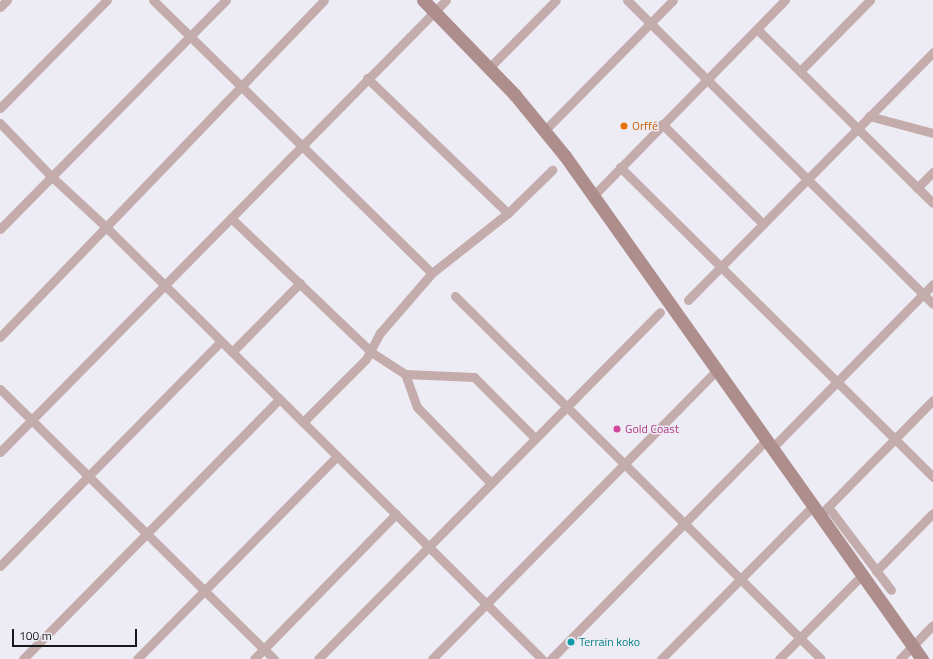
<!DOCTYPE html>
<html>
<head>
<meta charset="utf-8">
<style>
	body { margin:0 }
	#map { position:relative; width:933px; height:659px; overflow:hidden; background:#edecf4; font-family:"Titillium Web",sans-serif }
	div>[style] { position:absolute }
	.minor>* { height:9px; margin:-4.5px; padding:0 4.5px; transform-origin:4.5px; border-radius:4.5px; background:#c4acad }
	.secondary>* { height:13px; margin:-6.5px; padding:0 6.5px; transform-origin:6.5px; border-radius:6.5px; background:#ae8d8d }
	.dots>* { width:11px; height:11px; translate:-50% -50%; box-sizing:border-box; border:2px solid #edecf4; border-radius:50% }
	span { translate:-50% -50%; white-space:nowrap; text-align:center; line-height:1.15; -webkit-text-stroke:3px #edecf4; paint-order:stroke }
	.food-label { font-size:12px; color:#c56008 }
	.left { translate:0 -50%; text-align:left }
	.hotel-label { font-size:12px; color:#b23c85 }
	.culture-label { font-size:12px; color:#0d838f }
	.scale { position:absolute; left:12px; top:629px; width:125px; height:18px; box-sizing:border-box; border:2px solid #18181a; border-top:0; padding-left:5px; font-size:12px; line-height:14px; white-space:nowrap; color:#18181a; -webkit-text-stroke:3px #edecf4; paint-order:stroke }
</style>
</head>
<body>
<div id="map">
	<div class="minor">
		<div style="left:153px;top:0;width:390px;rotate:44.4deg"></div>
		<div style="left:627px;top:0;width:431px;rotate:44.8deg"></div>
		<div style="left:0;top:7px;width:10px;rotate:-45deg"></div>
		<div style="left:757px;top:29px;width:247px;rotate:44.7deg"></div>
		<div style="left:489px;top:68px;width:95px;rotate:-45.4deg"></div>
		<div style="left:800px;top:71px;width:100px;rotate:-45.4deg"></div>
		<div style="left:367px;top:78px;width:195px;rotate:43.8deg"></div>
		<div style="left:0;top:108px;width:152px;rotate:-45.3deg"></div>
		<div style="left:869px;top:116px;width:66px;rotate:14.9deg"></div>
		<div style="left:0;top:123px;width:75px;rotate:46.1deg"></div>
		<div style="left:52px;top:177px;width:74px;rotate:42.8deg"></div>
		<div style="left:106px;top:227px;width:614px;rotate:44.74deg"></div>
		<div style="left:662px;top:124px;width:142px;rotate:44.7deg"></div>
		<div style="left:545px;top:130px;width:182px;rotate:-45.4deg"></div>
		<div style="left:620px;top:167px;width:441px;rotate:44.7deg"></div>
		<div style="left:917px;top:188px;width:23px;rotate:-45deg"></div>
		<div style="left:594px;top:195px;width:273px;rotate:-45.6deg"></div>
		<div style="left:231px;top:218px;width:194px;rotate:43.7deg"></div>
		<div style="left:371px;top:352px;width:40px;rotate:32.9deg"></div>
		<div style="left:405px;top:374px;width:69px;rotate:2.5deg"></div>
		<div style="left:474px;top:377px;width:86px;rotate:45deg"></div>
		<div style="left:0;top:229px;width:322px;rotate:-45.4deg"></div>
		<div style="left:455px;top:296px;width:515px;rotate:44.76deg"></div>
		<div style="left:688px;top:300px;width:349px;rotate:-45.3deg"></div>
		<div style="left:0;top:337px;width:467px;rotate:-46.1deg"></div>
		<div style="left:232px;top:352px;width:97px;rotate:-45.4deg"></div>
		<div style="left:405px;top:374px;width:35px;rotate:70deg"></div>
		<div style="left:417px;top:407px;width:106px;rotate:45.8deg"></div>
		<div style="left:0;top:389px;width:385px;rotate:44.6deg"></div>
		<div style="left:303px;top:422px;width:89px;rotate:-45deg"></div>
		<div style="left:366px;top:359px;width:30px;rotate:-62deg"></div>
		<div style="left:380px;top:333px;width:79px;rotate:-49.1deg"></div>
		<div style="left:432px;top:273px;width:97px;rotate:-38.3deg"></div>
		<div style="left:508px;top:213px;width:62px;rotate:-44.3deg"></div>
		<div style="left:772px;top:448px;width:230px;rotate:-45.5deg"></div>
		<div style="left:0;top:452px;width:635px;rotate:-45.38deg"></div>
		<div style="left:828px;top:507px;width:104px;rotate:52.8deg"></div>
		<div style="left:820px;top:515px;width:161px;rotate:-45.5deg"></div>
		<div style="left:0;top:566px;width:315px;rotate:-45.5deg"></div>
		<div style="left:876px;top:571px;width:81px;rotate:-45.5deg"></div>
		<div style="left:23px;top:659px;width:365px;rotate:-45.4deg"></div>
		<div style="left:137px;top:659px;width:285px;rotate:-45.4deg"></div>
		<div style="left:254px;top:659px;width:203px;rotate:-45.6deg"></div>
		<div style="left:318px;top:659px;width:487px;rotate:-45.4deg"></div>
		<div style="left:432px;top:659px;width:406px;rotate:-45.4deg"></div>
		<div style="left:551px;top:659px;width:307px;rotate:-45.5deg"></div>
		<div style="left:661px;top:659px;width:216px;rotate:-45.2deg"></div>
		<div style="left:779px;top:659px;width:118px;rotate:-45.3deg"></div>
		<div style="left:900px;top:659px;width:47px;rotate:-45.9deg"></div>
	</div>
	<div class="secondary">
		<div style="left:423px;top:0;width:132px;rotate:45.9deg"></div>
		<div style="left:515px;top:95px;width:79px;rotate:50.7deg"></div>
		<div style="left:565px;top:156px;width:617px;rotate:54.64deg"></div>
	</div>
	<div class="dots">
		<div style="left:624px;top:126px;background:#e8710a"></div>
		<div style="left:617px;top:429px;background:#d1479c"></div>
		<div style="left:571px;top:642px;background:#0f9aa8"></div>
	</div>
	<div class="food-label">
		<span class="left" style="left:632px;top:126px">Orffé</span>
	</div>
	<div class="hotel-label">
		<span class="left" style="left:625px;top:429px">Gold Coast</span>
	</div>
	<div class="culture-label">
		<span class="left" style="left:579px;top:642px">Terrain koko</span>
	</div>
	<div class="scale">100 m</div>
</div>
</body>
</html>
